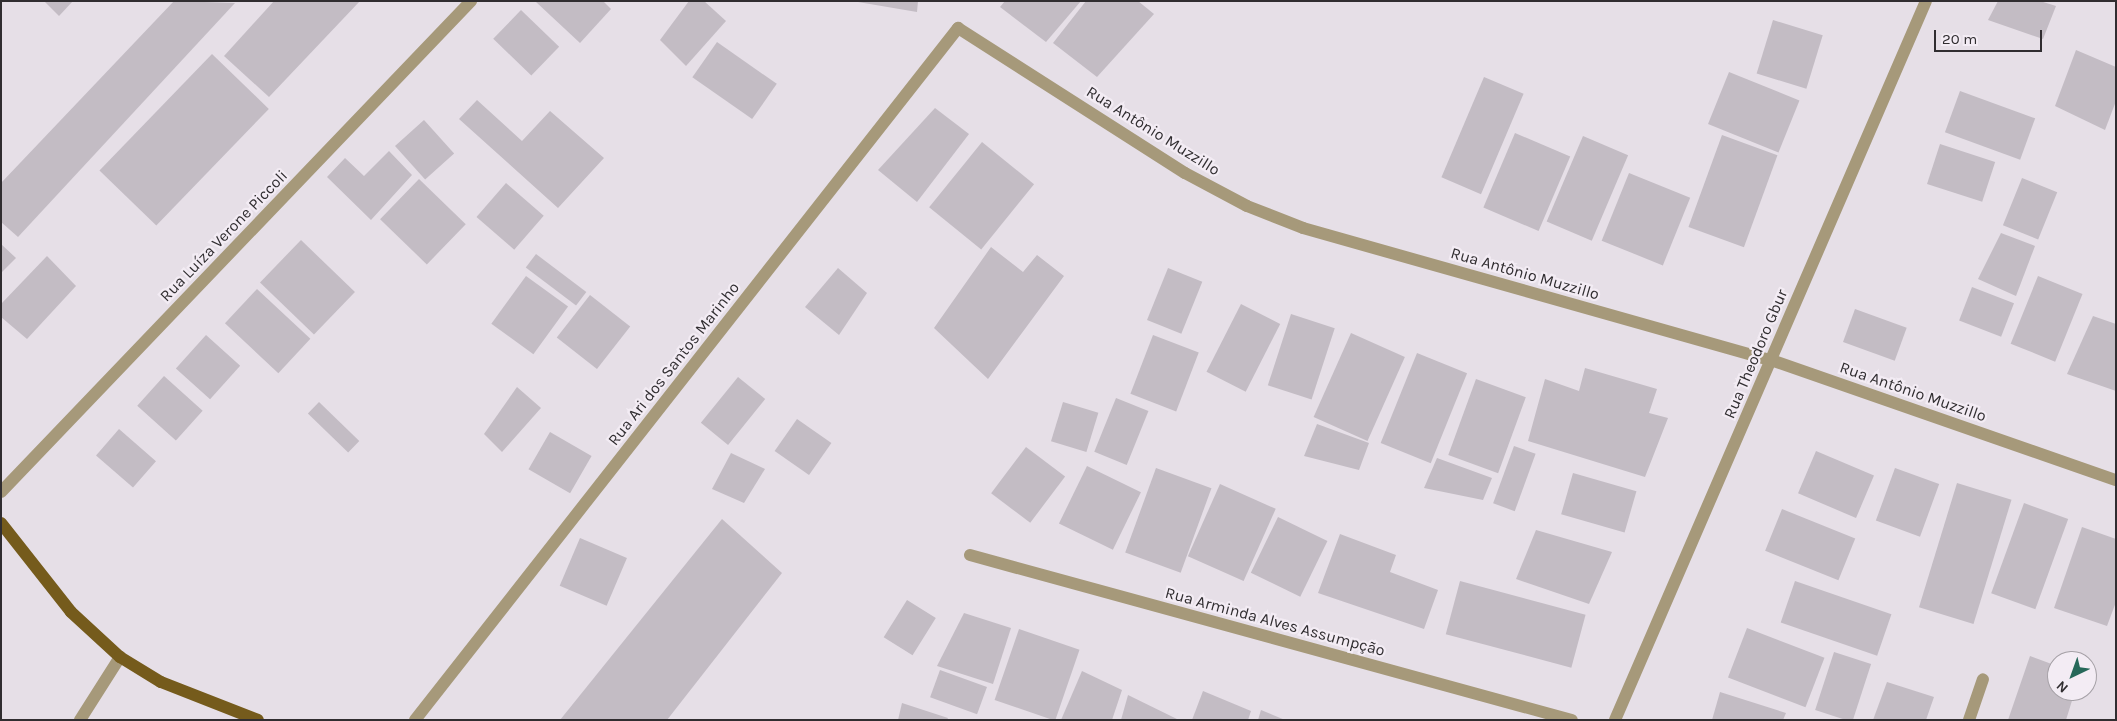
<!DOCTYPE html>
<html>
<head>
<meta charset="utf-8">
<style>
	body { margin:0 }
	#map { position:relative; width:2117px; height:721px; overflow:hidden; background:#e6dfe7; font-family:Karla,sans-serif }
	div>[style] { position:absolute }
	.building>* { inset:0; background:#c3bcc4; transform-origin:0 0 }
	.minor>* { height:12px; margin:-6px; padding:0 6px; transform-origin:6px; border-radius:6px; background:#a6997a }
	.major>* { height:12px; margin:-6px; padding:0 6px; transform-origin:6px; border-radius:6px; background:#755b1c }
	span { translate:-50% -50%; white-space:nowrap; text-align:center; line-height:1.15; -webkit-text-stroke:4.5px #f3ecf4; paint-order:stroke }
	.street-label { font-size:16px; color:#302d30 }
	.frame { position:absolute; inset:0; border:2px solid #302d30; pointer-events:none }
	.north { position:absolute; left:2047px; top:651px; width:50px; height:50px; box-sizing:border-box; background:#f3ecf4; border:1px solid #a5a0a6; border-radius:50%; rotate:222deg; font-size:14px; font-weight:700; line-height:20px; text-align:center; color:#302d30 }
	.north::after { content:''; display:block; margin:auto; width:18px; height:22px; background:#266859; clip-path:polygon(50% 0,100% 100%,50% 72%,0 100%) }
	.scale { position:absolute; left:1934px; top:30px; width:108px; height:22px; box-sizing:border-box; border:2px solid #302d30; border-top:0; padding-left:6px; font-size:15px; line-height:18px; white-space:nowrap; color:#302d30; -webkit-text-stroke:4px #f3ecf4; paint-order:stroke }
</style>
</head>
<body>
<div id="map">
	<div class="building">
		<div style="clip-path:polygon(44px 1px,73px 1px,59px 16px)"></div>
		<div style="clip-path:polygon(174px 1px,235px 3px,18px 237px,1px 222px,1px 183px)"></div>
		<div style="clip-path:polygon(274px 1px,360px 1px,269px 97px,224px 56px)"></div>
		<div style="clip-path:polygon(603px 1px,611px 9px,580px 43px,536px 2px)"></div>
		<div style="clip-path:polygon(689px 1px,704px 1px,726px 21px,686px 66px,660px 40px)"></div>
		<div style="clip-path:polygon(858px 1px,918px 1px,917px 12px,858px 2px)"></div>
		<div style="clip-path:polygon(1005px 1px,1081px 1px,1046px 42px,1000px 7px)"></div>
		<div style="clip-path:polygon(1086px 1px,1138px 1px,1154px 14px,1097px 77px,1053px 43px)"></div>
		<div style="clip-path:polygon(1998px 1px,2040px 1px,2056px 6px,2043px 39px,1988px 20px)"></div>
		<div style="left:521px;top:10px;width:53px;height:40px;rotate:44deg"></div>
		<div style="left:1773px;top:20px;width:52px;height:56px;rotate:17deg"></div>
		<div style="left:717px;top:42px;width:73px;height:43px;rotate:35deg"></div>
		<div style="clip-path:polygon(2076px 50px,2116px 67px,2116px 101px,2105px 130px,2055px 106px)"></div>
		<div style="left:212px;top:54px;width:79px;height:162px;rotate:44deg"></div>
		<div style="left:1729px;top:72px;width:76px;height:56px;rotate:22deg"></div>
		<div style="left:1484px;top:77px;width:43px;height:109px;rotate:23deg"></div>
		<div style="left:1960px;top:91px;width:80px;height:44px;rotate:20deg"></div>
		<div style="clip-path:polygon(477px 100px,522px 141px,550px 111px,604px 158px,558px 208px,459px 119px)"></div>
		<div style="clip-path:polygon(935px 108px,969px 134px,917px 202px,878px 170px)"></div>
		<div style="left:424px;top:120px;width:45px;height:39px;rotate:48deg"></div>
		<div style="left:1515px;top:133px;width:60px;height:81px;rotate:23deg"></div>
		<div style="left:1722px;top:135px;width:59px;height:98px;rotate:20deg"></div>
		<div style="left:1583px;top:136px;width:49px;height:93px;rotate:23deg"></div>
		<div style="left:982px;top:142px;width:67px;height:84px;rotate:39deg"></div>
		<div style="left:1940px;top:144px;width:58px;height:42px;rotate:18deg"></div>
		<div style="clip-path:polygon(389px 151px,412px 175px,371px 220px,327px 177px,345px 158px,364px 176px)"></div>
		<div style="left:1629px;top:173px;width:66px;height:73px;rotate:22deg"></div>
		<div style="left:2022px;top:178px;width:38px;height:51px;rotate:22deg"></div>
		<div style="left:419px;top:179px;width:65px;height:56px;rotate:44deg"></div>
		<div style="left:506px;top:183px;width:50px;height:45px;rotate:41deg"></div>
		<div style="clip-path:polygon(2001px 233px,2035px 246px,2016px 296px,1978px 279px)"></div>
		<div style="left:301px;top:240px;width:75px;height:59px;rotate:44deg"></div>
		<div style="clip-path:polygon(1px 244px,16px 258px,1px 273px)"></div>
		<div style="clip-path:polygon(991px 247px,1023px 272px,1037px 255px,1064px 276px,988px 379px,934px 328px)"></div>
		<div style="left:536px;top:254px;width:63px;height:17px;rotate:37deg"></div>
		<div style="clip-path:polygon(47px 256px,76px 286px,27px 339px,1px 317px,1px 304px)"></div>
		<div style="clip-path:polygon(838px 268px,867px 293px,839px 335px,805px 307px)"></div>
		<div style="left:1168px;top:268px;width:37px;height:56px;rotate:22deg"></div>
		<div style="left:526px;top:276px;width:52px;height:59px;rotate:36deg"></div>
		<div style="left:2038px;top:276px;width:48px;height:73px;rotate:22deg"></div>
		<div style="left:1972px;top:287px;width:45px;height:36px;rotate:21deg"></div>
		<div style="left:257px;top:289px;width:73px;height:47px;rotate:43deg"></div>
		<div style="left:590px;top:295px;width:51px;height:54px;rotate:38deg"></div>
		<div style="left:1241px;top:304px;width:44px;height:76px;rotate:27deg"></div>
		<div style="left:1855px;top:309px;width:55px;height:35px;rotate:20deg"></div>
		<div style="left:1291px;top:314px;width:46px;height:75px;rotate:18deg"></div>
		<div style="clip-path:polygon(2093px 316px,2116px 324px,2116px 391px,2067px 374px)"></div>
		<div style="left:1351px;top:333px;width:59px;height:92px;rotate:24deg"></div>
		<div style="left:206px;top:335px;width:46px;height:45px;rotate:42deg"></div>
		<div style="left:1153px;top:335px;width:49px;height:63px;rotate:21deg"></div>
		<div style="left:1417px;top:353px;width:54px;height:97px;rotate:22deg"></div>
		<div style="clip-path:polygon(1585px 368px,1657px 389px,1649px 413px,1668px 418px,1645px 477px,1528px 441px,1545px 379px,1579px 391px)"></div>
		<div style="left:164px;top:376px;width:52px;height:40px;rotate:42deg"></div>
		<div style="left:738px;top:377px;width:35px;height:59px;rotate:39deg"></div>
		<div style="left:1476px;top:379px;width:53px;height:81px;rotate:20deg"></div>
		<div style="clip-path:polygon(517px 387px,541px 408px,502px 452px,484px 434px)"></div>
		<div style="left:1116px;top:398px;width:35px;height:58px;rotate:22deg"></div>
		<div style="left:319px;top:402px;width:56px;height:16px;rotate:44deg"></div>
		<div style="left:1063px;top:402px;width:37px;height:41px;rotate:17deg"></div>
		<div style="left:797px;top:419px;width:42px;height:39px;rotate:35deg"></div>
		<div style="clip-path:polygon(1317px 424px,1369px 443px,1359px 470px,1304px 456px)"></div>
		<div style="left:119px;top:429px;width:49px;height:35px;rotate:41deg"></div>
		<div style="left:550px;top:432px;width:48px;height:43px;rotate:30deg"></div>
		<div style="left:1514px;top:446px;width:23px;height:61px;rotate:20deg"></div>
		<div style="left:1026px;top:447px;width:49px;height:58px;rotate:37deg"></div>
		<div style="left:1816px;top:451px;width:63px;height:46px;rotate:23deg"></div>
		<div style="clip-path:polygon(731px 453px,765px 469px,744px 503px,712px 489px)"></div>
		<div style="clip-path:polygon(1437px 458px,1492px 478px,1483px 500px,1424px 488px)"></div>
		<div style="left:1087px;top:466px;width:60px;height:64px;rotate:26deg"></div>
		<div style="left:1156px;top:468px;width:59px;height:90px;rotate:20deg"></div>
		<div style="left:1895px;top:468px;width:47px;height:56px;rotate:20deg"></div>
		<div style="left:1573px;top:473px;width:66px;height:43px;rotate:16deg"></div>
		<div style="left:1957px;top:483px;width:57px;height:130px;rotate:17deg"></div>
		<div style="left:1220px;top:484px;width:61px;height:79px;rotate:24deg"></div>
		<div style="left:2024px;top:503px;width:47px;height:96px;rotate:20deg"></div>
		<div style="left:1782px;top:509px;width:79px;height:45px;rotate:22deg"></div>
		<div style="left:1278px;top:517px;width:55px;height:62px;rotate:26deg"></div>
		<div style="clip-path:polygon(722px 519px,782px 573px,667px 720px,560px 720px)"></div>
		<div style="clip-path:polygon(2082px 527px,2116px 539px,2116px 602px,2107px 626px,2054px 608px)"></div>
		<div style="clip-path:polygon(1536px 530px,1612px 552px,1589px 604px,1516px 579px)"></div>
		<div style="clip-path:polygon(1340px 534px,1396px 555px,1390px 572px,1438px 590px,1424px 629px,1318px 593px)"></div>
		<div style="left:580px;top:538px;width:51px;height:52px;rotate:23deg"></div>
		<div style="left:1460px;top:581px;width:130px;height:55px;rotate:15deg"></div>
		<div style="left:1795px;top:581px;width:102px;height:44px;rotate:19deg"></div>
		<div style="left:907px;top:600px;width:34px;height:44px;rotate:32deg"></div>
		<div style="clip-path:polygon(964px 613px,1011px 628px,993px 684px,937px 666px)"></div>
		<div style="left:1747px;top:628px;width:83px;height:53px;rotate:21deg"></div>
		<div style="left:1019px;top:629px;width:64px;height:75px;rotate:19deg"></div>
		<div style="left:1834px;top:652px;width:39px;height:61px;rotate:18deg"></div>
		<div style="clip-path:polygon(2030px 656px,2057px 666px,2057px 691px,2075px 691px,2066px 720px,2008px 720px)"></div>
		<div style="left:940px;top:670px;width:50px;height:29px;rotate:20deg"></div>
		<div style="clip-path:polygon(1082px 671px,1122px 690px,1112px 720px,1061px 720px)"></div>
		<div style="clip-path:polygon(1887px 682px,1934px 697px,1926px 720px,1873px 720px)"></div>
		<div style="clip-path:polygon(1203px 691px,1251px 711px,1248px 720px,1192px 720px)"></div>
		<div style="clip-path:polygon(1720px 692px,1786px 713px,1783px 720px,1712px 720px)"></div>
		<div style="clip-path:polygon(1128px 695px,1179px 720px,1121px 720px)"></div>
		<div style="clip-path:polygon(902px 703px,948px 718px,947px 720px,898px 720px)"></div>
		<div style="clip-path:polygon(1261px 710px,1285px 720px,1258px 720px)"></div>
	</div>
	<div class="minor">
		<div style="left:1px;top:492px;width:680px;rotate:-46.25deg"></div>
		<div style="left:970px;top:555px;width:624px;rotate:15.33deg"></div>
		<div style="left:80px;top:720px;width:75px;rotate:-57.6deg"></div>
		<div style="left:415px;top:720px;width:880px;rotate:-51.88deg"></div>
		<div style="left:958px;top:28px;width:269px;rotate:32.6deg"></div>
		<div style="left:1185px;top:173px;width:70px;rotate:28deg"></div>
		<div style="left:1247px;top:206px;width:60px;rotate:21.4deg"></div>
		<div style="left:1303px;top:228px;width:486px;rotate:15.8deg"></div>
		<div style="left:1771px;top:360px;width:365px;rotate:19.2deg"></div>
		<div style="left:1615px;top:720px;width:783px;rotate:-66.61deg"></div>
		<div style="left:1969px;top:720px;width:43px;rotate:-71.1deg"></div>
	</div>
	<div class="major">
		<div style="left:1px;top:523px;width:113px;rotate:51.8deg"></div>
		<div style="left:71px;top:612px;width:67px;rotate:42.6deg"></div>
		<div style="left:120px;top:657px;width:48px;rotate:31.4deg"></div>
		<div style="left:161px;top:682px;width:104px;rotate:21.4deg"></div>
	</div>
	<div class="street-label">
		<span style="left:1153px;top:131px;rotate:32deg">Rua Antônio Muzzillo</span>
		<span style="left:224px;top:236px;rotate:-46deg">Rua Luíza Verone Piccoli</span>
		<span style="left:1525px;top:274px;rotate:16deg">Rua Antônio Muzzillo</span>
		<span style="left:1756px;top:354px;rotate:-67deg">Rua Theodoro Gbur</span>
		<span style="left:674px;top:364px;rotate:-52deg">Rua Ari dos Santos Marinho</span>
		<span style="left:1913px;top:392px;rotate:19deg">Rua Antônio Muzzillo</span>
		<span style="left:1275px;top:622px;rotate:15deg">Rua Arminda Alves Assumpção</span>
	</div>
	<div class="frame"></div>
	<div class="north">N</div>
	<div class="scale">20 m</div>
</div>
</body>
</html>
